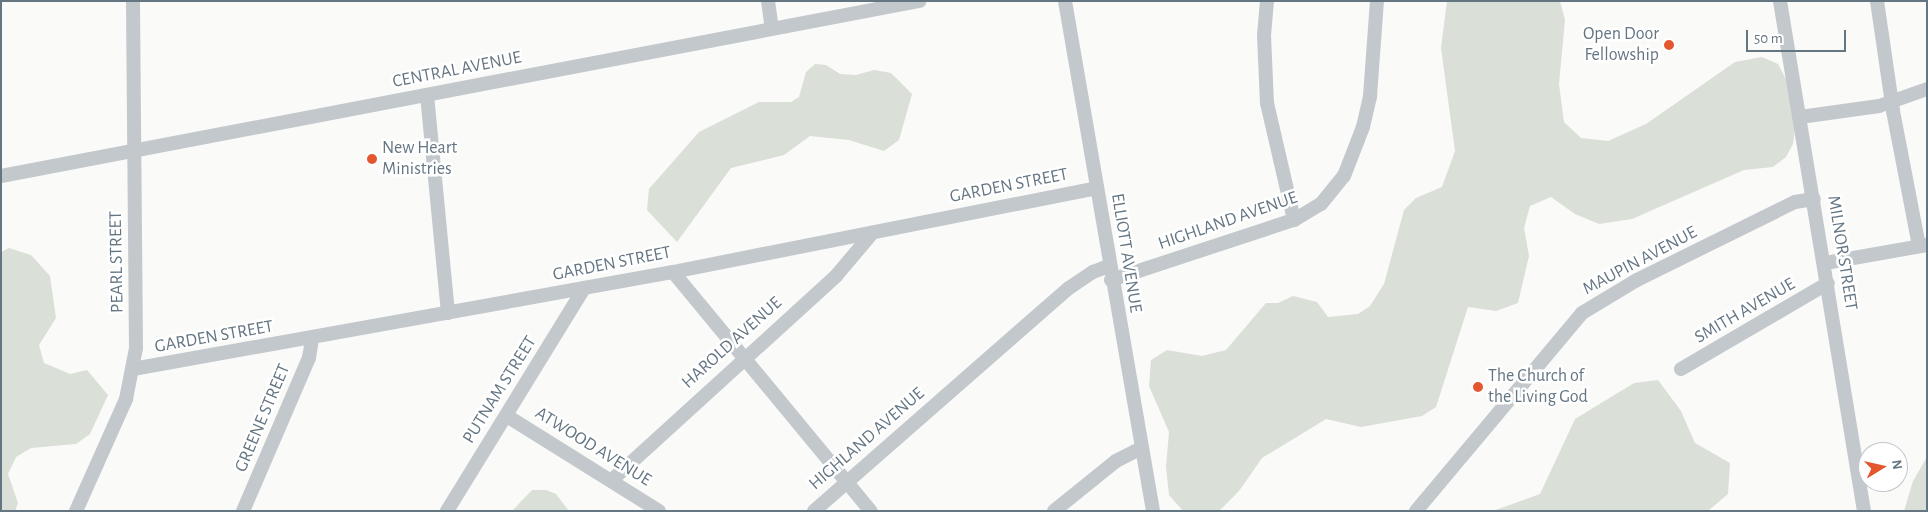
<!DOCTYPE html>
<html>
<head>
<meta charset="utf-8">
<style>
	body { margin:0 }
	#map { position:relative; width:1928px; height:512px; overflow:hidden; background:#fafaf8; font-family:"Alegreya Sans",sans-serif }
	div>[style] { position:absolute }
	.green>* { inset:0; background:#dadfd7 }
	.minor>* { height:14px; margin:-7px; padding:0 7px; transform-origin:7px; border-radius:7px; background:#c3c8cc }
	.dots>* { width:14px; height:14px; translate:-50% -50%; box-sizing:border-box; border:2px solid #fff; border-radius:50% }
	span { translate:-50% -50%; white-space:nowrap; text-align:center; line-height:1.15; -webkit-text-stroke:5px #fff; paint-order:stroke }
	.poi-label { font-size:18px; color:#657683 }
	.right { translate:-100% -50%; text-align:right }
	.left { translate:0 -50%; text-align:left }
	.street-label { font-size:18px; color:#657683 }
	.frame { position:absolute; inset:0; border:2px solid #657683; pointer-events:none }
	.north { position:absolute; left:1858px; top:442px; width:50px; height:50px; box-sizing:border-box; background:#fff; border:1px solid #c1c8cd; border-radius:50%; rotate:81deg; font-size:14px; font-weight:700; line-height:20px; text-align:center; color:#657683 }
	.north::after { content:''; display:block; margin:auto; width:18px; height:22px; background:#e4572e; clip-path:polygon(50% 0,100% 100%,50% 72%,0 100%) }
	.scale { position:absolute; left:1746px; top:30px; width:100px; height:22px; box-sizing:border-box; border:2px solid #657683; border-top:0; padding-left:6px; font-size:15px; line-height:18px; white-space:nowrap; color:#657683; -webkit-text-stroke:4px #fff; paint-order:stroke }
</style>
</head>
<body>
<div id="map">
	<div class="green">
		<div style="clip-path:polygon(1447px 1px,1560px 1px,1565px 20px,1559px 84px,1564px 122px,1581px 138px,1608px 141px,1646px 124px,1735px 62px,1762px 57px,1778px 64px,1788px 83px,1796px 123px,1793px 144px,1786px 157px,1773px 167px,1744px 170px,1632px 219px,1599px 224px,1575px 214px,1551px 197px,1530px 206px,1524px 228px,1529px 256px,1518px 303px,1496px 311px,1468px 307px,1436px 407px,1422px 416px,1361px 427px,1326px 419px,1262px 458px,1239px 491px,1219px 511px,1183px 511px,1169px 495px,1166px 467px,1169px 432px,1149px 386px,1151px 360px,1167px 350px,1202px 356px,1226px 350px,1266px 303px,1278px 303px,1293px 296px,1317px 302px,1328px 317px,1358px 314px,1370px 306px,1384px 284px,1404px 210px,1416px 198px,1442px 187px,1455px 151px,1441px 48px)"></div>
		<div style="clip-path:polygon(815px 64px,826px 65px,840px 74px,856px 75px,874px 70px,891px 73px,912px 94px,899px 140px,884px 151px,849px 140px,810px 136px,784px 155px,731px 168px,677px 242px,647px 210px,649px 189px,699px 132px,759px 102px,791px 102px,799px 97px,806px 72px)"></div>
		<div style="clip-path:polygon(9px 248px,31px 255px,50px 276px,56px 318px,39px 345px,44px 363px,70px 374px,87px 370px,108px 395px,90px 434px,76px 444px,31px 448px,16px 457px,8px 474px,18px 503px,15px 511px,1px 511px,1px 252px)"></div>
		<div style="clip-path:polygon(1658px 380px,1681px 411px,1695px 443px,1730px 463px,1728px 494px,1708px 511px,1493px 511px,1540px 494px,1575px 419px,1634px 383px)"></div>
		<div style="clip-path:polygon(1927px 457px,1927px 511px,1904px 511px,1913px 481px)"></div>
		<div style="clip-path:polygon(532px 490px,546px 490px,556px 494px,569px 511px,512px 511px)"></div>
	</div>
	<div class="minor">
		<div style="left:768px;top:1px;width:28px;rotate:82deg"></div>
		<div style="left:1065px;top:1px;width:518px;rotate:80.21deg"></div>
		<div style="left:1267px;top:1px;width:34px;rotate:95deg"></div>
		<div style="left:1264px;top:35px;width:68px;rotate:87.5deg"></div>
		<div style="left:1267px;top:103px;width:120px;rotate:77deg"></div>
		<div style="left:1780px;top:1px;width:517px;rotate:80.65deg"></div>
		<div style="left:1877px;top:1px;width:111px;rotate:81.7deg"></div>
		<div style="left:1893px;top:111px;width:137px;rotate:79.1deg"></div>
		<div style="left:427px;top:95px;width:219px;rotate:84.5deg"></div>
		<div style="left:1800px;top:117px;width:80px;rotate:-7.9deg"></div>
		<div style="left:1879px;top:106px;width:51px;rotate:-19.5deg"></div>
		<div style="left:1px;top:176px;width:935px;rotate:-10.79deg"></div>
		<div style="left:1825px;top:263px;width:104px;rotate:-10deg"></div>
		<div style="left:673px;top:272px;width:310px;rotate:50.4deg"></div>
		<div style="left:1111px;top:280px;width:193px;rotate:-18.2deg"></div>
		<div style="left:1294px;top:220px;width:31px;rotate:-31deg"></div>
		<div style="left:1321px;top:204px;width:36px;rotate:-51deg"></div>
		<div style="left:1344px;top:176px;width:53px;rotate:-68.8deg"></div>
		<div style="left:1363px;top:127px;width:32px;rotate:-77deg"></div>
		<div style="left:1370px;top:96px;width:95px;rotate:-85.8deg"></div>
		<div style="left:133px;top:369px;width:549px;rotate:-10.18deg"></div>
		<div style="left:673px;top:272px;width:431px;rotate:-11.2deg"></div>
		<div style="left:1681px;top:369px;width:170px;rotate:-30.3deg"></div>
		<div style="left:507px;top:416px;width:179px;rotate:32deg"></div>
		<div style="left:613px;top:479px;width:302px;rotate:-42.3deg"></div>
		<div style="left:836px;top:276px;width:57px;rotate:-49.9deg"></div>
		<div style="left:76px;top:511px;width:123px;rotate:-65.9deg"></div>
		<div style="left:126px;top:399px;width:52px;rotate:-78.9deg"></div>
		<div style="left:136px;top:348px;width:347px;rotate:-90.5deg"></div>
		<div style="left:243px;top:511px;width:167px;rotate:-66.7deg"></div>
		<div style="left:309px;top:358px;width:19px;rotate:-81deg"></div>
		<div style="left:447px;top:511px;width:262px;rotate:-58.4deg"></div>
		<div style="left:814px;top:511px;width:339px;rotate:-41.2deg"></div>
		<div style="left:1069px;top:288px;width:29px;rotate:-34deg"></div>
		<div style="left:1093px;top:272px;width:17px;rotate:-21deg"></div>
		<div style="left:1054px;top:511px;width:80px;rotate:-38.9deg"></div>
		<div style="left:1116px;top:461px;width:28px;rotate:-27deg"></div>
		<div style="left:1416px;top:511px;width:258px;rotate:-50deg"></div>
		<div style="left:1582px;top:313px;width:64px;rotate:-31deg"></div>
		<div style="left:1637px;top:280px;width:176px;rotate:-26.3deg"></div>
		<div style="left:1795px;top:202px;width:19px;rotate:-9deg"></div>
	</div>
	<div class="dots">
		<div style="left:1669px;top:45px;background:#e4572e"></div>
		<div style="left:372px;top:159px;background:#e4572e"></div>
		<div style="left:1478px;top:387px;background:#e4572e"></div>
	</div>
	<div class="poi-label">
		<span class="right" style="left:1659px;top:45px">Open Door<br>Fellowship</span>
		<span class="left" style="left:382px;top:159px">New Heart<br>Ministries</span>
		<span class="left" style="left:1488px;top:387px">The Church of<br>the Living God</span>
	</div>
	<div class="street-label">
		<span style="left:457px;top:70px;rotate:-11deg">CENTRAL AVENUE</span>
		<span style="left:1009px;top:186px;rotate:-11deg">GARDEN STREET</span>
		<span style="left:1228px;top:221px;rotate:-19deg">HIGHLAND AVENUE</span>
		<span style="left:1126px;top:253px;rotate:81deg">ELLIOTT AVENUE</span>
		<span style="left:1842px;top:253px;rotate:81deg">MILNOR STREET</span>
		<span style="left:1640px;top:261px;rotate:-28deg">MAUPIN AVENUE</span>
		<span style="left:117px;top:262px;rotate:-91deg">PEARL STREET</span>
		<span style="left:612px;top:264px;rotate:-11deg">GARDEN STREET</span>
		<span style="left:1745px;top:311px;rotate:-30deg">SMITH AVENUE</span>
		<span style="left:214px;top:337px;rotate:-10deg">GARDEN STREET</span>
		<span style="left:732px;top:343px;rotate:-42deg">HAROLD AVENUE</span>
		<span style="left:500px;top:390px;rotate:-58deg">PUTNAM STREET</span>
		<span style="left:263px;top:418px;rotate:-67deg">GREENE STREET</span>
		<span style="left:867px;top:439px;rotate:-41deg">HIGHLAND AVENUE</span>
		<span style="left:593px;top:447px;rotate:32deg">ATWOOD AVENUE</span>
	</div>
	<div class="frame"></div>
	<div class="north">N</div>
	<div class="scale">50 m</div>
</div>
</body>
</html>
